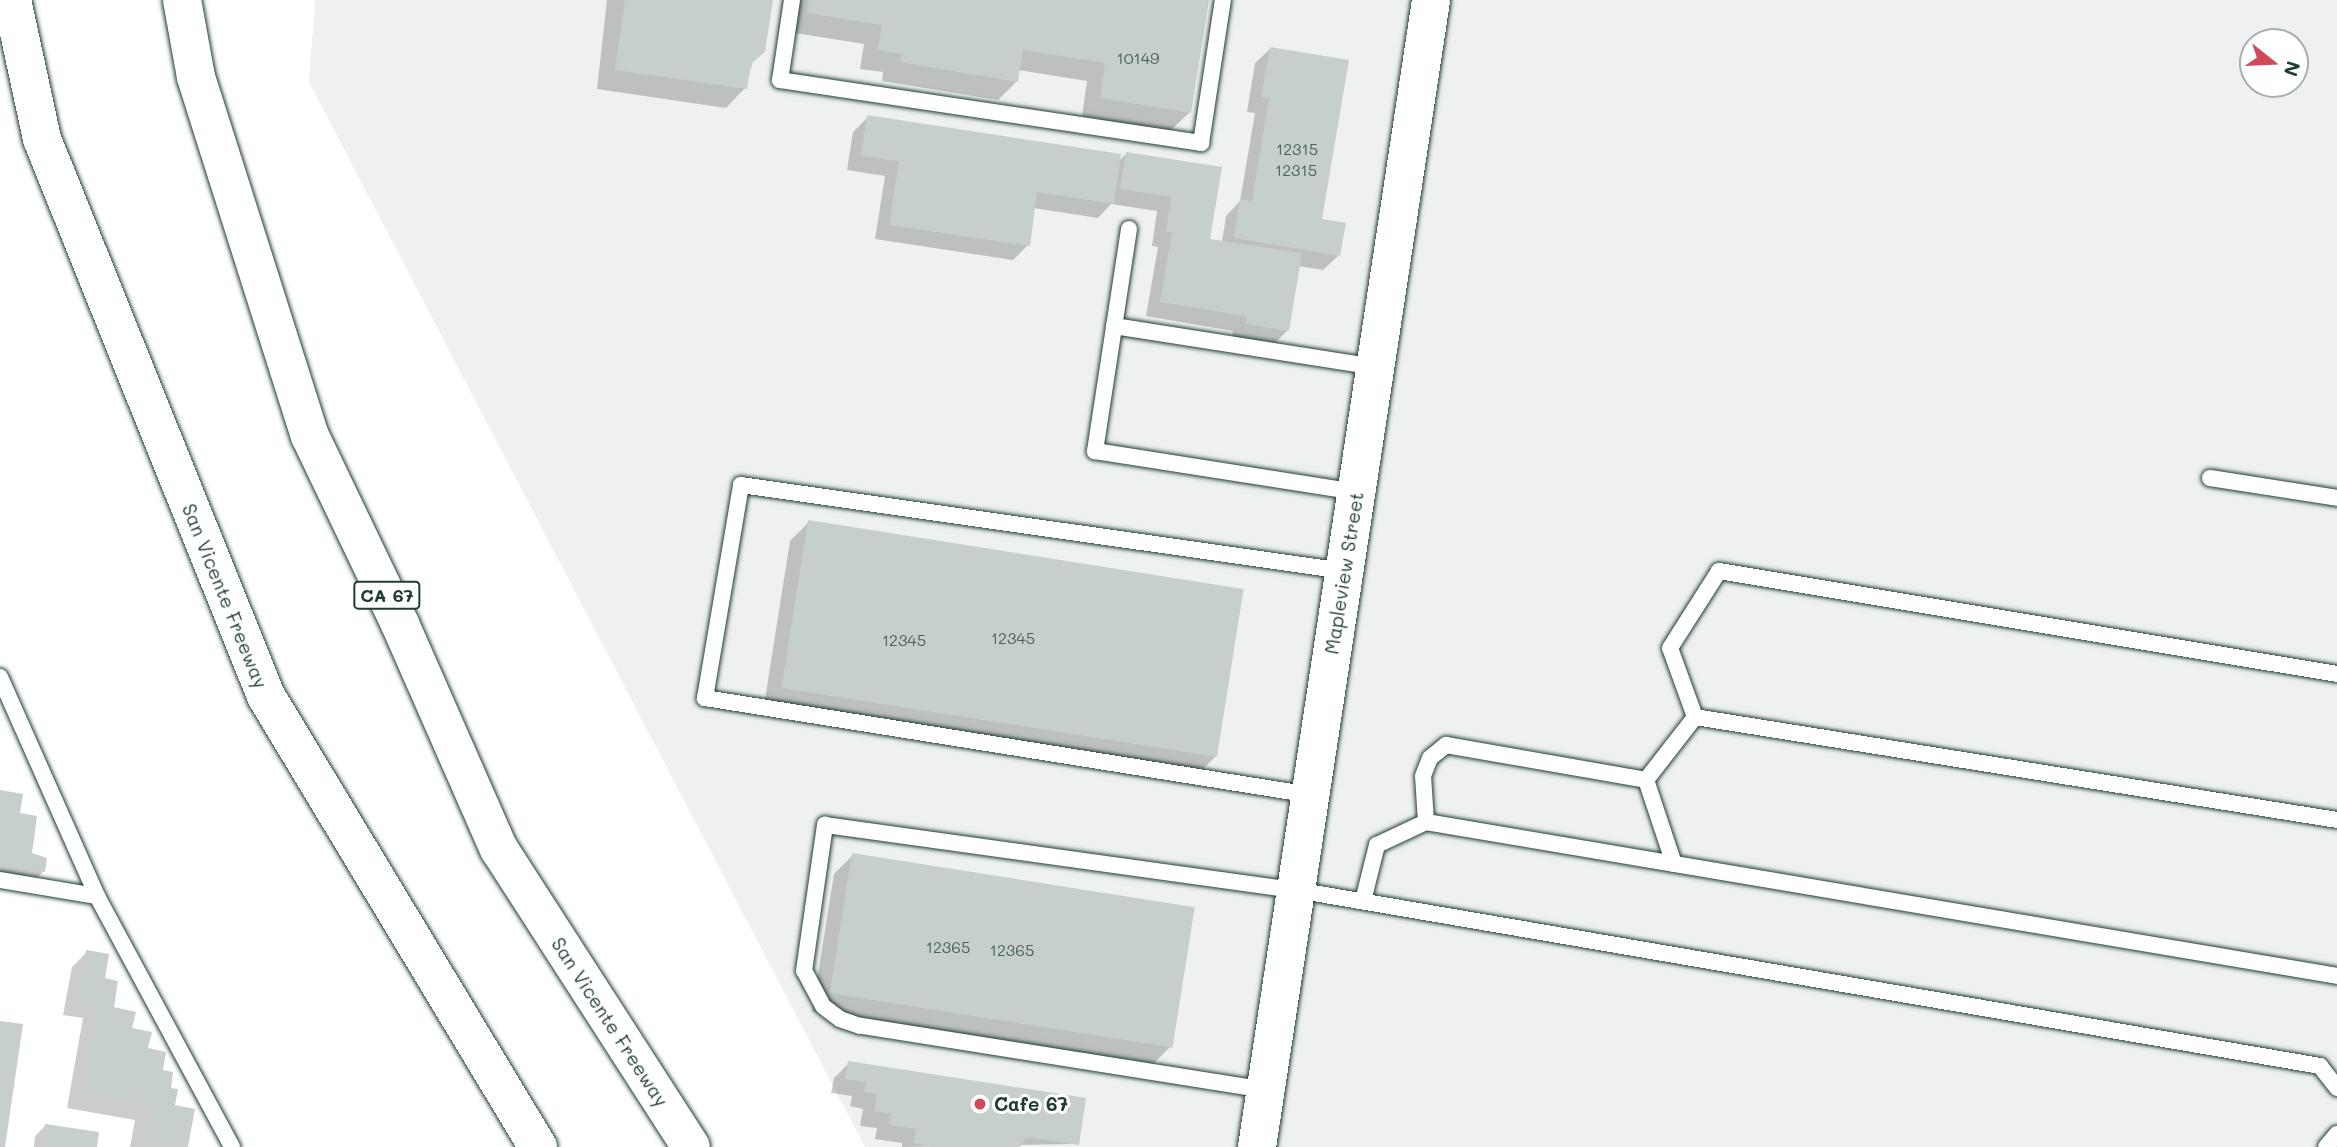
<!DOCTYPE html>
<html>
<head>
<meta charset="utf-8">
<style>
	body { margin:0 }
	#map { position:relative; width:2337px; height:1147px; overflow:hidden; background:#fff; font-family:Mali,sans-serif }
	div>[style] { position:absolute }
	.built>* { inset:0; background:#eef1f0 }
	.shadow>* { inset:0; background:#0003 }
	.building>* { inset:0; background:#c7cfcc; transform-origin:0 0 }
	.roads { filter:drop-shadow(0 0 2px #1f3d34) drop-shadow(0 0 2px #1f3d34) }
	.service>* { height:16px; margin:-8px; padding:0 8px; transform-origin:8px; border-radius:8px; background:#fff }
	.secondary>* { height:38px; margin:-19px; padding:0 19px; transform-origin:19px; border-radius:19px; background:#fff }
	.motorway>* { height:38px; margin:-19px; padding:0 19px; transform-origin:19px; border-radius:19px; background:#fff }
	.dots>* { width:19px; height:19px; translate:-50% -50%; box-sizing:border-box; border:4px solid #fff; border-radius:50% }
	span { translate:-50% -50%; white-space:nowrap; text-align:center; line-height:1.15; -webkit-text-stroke:6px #fff; paint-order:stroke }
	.number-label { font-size:16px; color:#49625a }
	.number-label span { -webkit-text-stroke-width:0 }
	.shield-label span { padding:2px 5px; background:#fff; border:2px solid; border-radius:5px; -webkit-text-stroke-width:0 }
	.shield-label { font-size:18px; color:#1f3d34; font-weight:700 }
	.street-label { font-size:19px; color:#1f3d34 }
	.poi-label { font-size:19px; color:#1f3d34; font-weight:700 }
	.left { translate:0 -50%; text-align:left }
	.north { position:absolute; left:2239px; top:28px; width:70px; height:70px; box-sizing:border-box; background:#fff; border:2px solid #a5b1ae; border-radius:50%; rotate:108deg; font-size:19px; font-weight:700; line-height:28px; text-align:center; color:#1f3d34 }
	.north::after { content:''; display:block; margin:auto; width:24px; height:32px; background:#d1495b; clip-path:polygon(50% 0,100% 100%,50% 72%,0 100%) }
</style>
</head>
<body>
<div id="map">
	<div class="built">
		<div style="clip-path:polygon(evenodd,315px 0,2337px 0,2337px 1147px,865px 1147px,309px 82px,315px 0,2253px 42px,2295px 42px,2295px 84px,2253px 84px,2253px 42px)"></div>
	</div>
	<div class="shadow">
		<div style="clip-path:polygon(607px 0,771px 0,745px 88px,726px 108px,597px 89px)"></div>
		<div style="clip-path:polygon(794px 0,1208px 0,1190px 112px,1170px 131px,1082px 116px,1087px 81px,1018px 70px,1017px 81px,998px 100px,882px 81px,883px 72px,860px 69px,864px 44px,789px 32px)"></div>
		<div style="clip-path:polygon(1270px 49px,1320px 220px,1338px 256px,1323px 270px,1298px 266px,1287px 331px,1272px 346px,1232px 339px,1233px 331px,1146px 316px,1158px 247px,1152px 246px,1157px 211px,1111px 204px,1098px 218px,1033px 208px,1028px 245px,1013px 260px,875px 239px,885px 176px,847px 170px,853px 132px,868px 117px,1119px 161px,1126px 154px,1220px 169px,1208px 240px,1222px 242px,1226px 216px,1240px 201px,1255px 113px,1247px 112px,1255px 63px)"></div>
		<div style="clip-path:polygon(809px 522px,1216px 756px,1197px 775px,764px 706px,790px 541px)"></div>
		<div style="clip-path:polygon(0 792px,18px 814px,30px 854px,44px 871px,25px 890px,0 887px)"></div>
		<div style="clip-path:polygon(853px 855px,1171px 1046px,1152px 1065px,812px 1012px,834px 874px)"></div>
		<div style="clip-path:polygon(87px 952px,103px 979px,111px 1009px,161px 1071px,173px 1107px,193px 1110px,186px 1147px,130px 1147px,135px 1120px,67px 1108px,83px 1018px,63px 1015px,72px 967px)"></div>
		<div style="clip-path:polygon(849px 1063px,1077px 1144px,902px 1147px,902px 1143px,875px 1139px,877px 1128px,860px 1126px,863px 1109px,850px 1106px,852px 1096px,831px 1093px,834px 1078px)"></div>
		<div style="clip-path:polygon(45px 1126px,95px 1147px,34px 1147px,35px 1136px)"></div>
	</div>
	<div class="building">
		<div style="clip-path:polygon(625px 0,773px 0,765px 52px,751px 64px,747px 89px,615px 70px)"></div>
		<div style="clip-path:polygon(809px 0,1209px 0,1191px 113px,1100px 98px,1105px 63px,1023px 50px,1018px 82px,900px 62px,902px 54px,878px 50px,882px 25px,807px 13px)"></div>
		<div style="clip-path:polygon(1270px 47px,1349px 60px,1322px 219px,1346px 223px,1340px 256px,1234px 238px,1240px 199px,1252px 201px,1269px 99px,1261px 97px)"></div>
		<div style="clip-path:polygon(867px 115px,1121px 154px,1114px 204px,1037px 192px,1030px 246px,889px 225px,899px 161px,861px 156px)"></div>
		<div style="clip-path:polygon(1126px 152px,1222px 167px,1210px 239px,1302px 253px,1289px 331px,1246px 324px,1247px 316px,1160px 302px,1172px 232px,1166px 232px,1171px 197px,1120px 189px)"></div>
		<div style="left:808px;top:520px;width:441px;height:170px;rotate:9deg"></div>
		<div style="clip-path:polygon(0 790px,23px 794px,20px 813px,37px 816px,32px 853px,47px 858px,45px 872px,0 865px)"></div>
		<div style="left:852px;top:853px;width:347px;height:142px;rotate:9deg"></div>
		<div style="clip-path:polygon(86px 950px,109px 954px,105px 978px,118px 981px,114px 1007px,136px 1012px,132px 1028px,152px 1032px,148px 1048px,166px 1052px,163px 1070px,173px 1072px,171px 1088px,178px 1089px,175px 1105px,195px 1109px,188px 1147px,142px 1141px,149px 1105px,81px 1093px,97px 1004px,77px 1000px)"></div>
		<div style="clip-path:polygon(0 1021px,23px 1024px,5px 1147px,0 1147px)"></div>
		<div style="clip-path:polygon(848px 1061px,1086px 1098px,1079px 1145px,1026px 1137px,1020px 1147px,930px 1147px,914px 1143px,916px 1129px,889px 1125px,891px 1114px,874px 1111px,877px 1094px,864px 1092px,866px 1082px,845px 1079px)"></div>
		<div style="clip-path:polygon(45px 1124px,99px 1132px,97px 1147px,42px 1147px)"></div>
	</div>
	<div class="roads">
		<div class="service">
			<div style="left:792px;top:0;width:81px;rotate:98.5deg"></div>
			<div style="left:780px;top:80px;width:426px;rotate:8.5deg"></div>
			<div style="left:1201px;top:143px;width:145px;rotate:-81.3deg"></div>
			<div style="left:1129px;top:229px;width:225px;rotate:98.7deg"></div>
			<div style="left:1095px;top:451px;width:264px;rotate:8.9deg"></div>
			<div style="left:1114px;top:326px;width:264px;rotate:8.9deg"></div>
			<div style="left:2210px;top:478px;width:129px;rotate:8.9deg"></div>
			<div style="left:0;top:677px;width:240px;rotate:66.1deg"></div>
			<div style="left:97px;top:896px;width:285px;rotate:61.7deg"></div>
			<div style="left:1695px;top:717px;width:73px;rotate:-109.9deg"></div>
			<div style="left:1670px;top:648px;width:91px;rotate:-57.5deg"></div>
			<div style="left:1719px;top:571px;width:627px;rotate:9.46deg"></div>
			<div style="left:1311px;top:795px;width:614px;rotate:-170.91deg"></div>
			<div style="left:705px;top:698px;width:216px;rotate:-80.4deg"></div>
			<div style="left:741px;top:485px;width:609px;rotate:8.12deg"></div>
			<div style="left:1426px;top:822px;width:46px;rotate:-93.7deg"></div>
			<div style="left:1423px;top:776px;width:19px;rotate:-69deg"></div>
			<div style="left:1430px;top:758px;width:21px;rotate:-39deg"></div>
			<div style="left:1446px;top:745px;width:203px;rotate:9.9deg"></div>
			<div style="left:1674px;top:864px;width:89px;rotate:-108.4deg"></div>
			<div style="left:1646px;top:780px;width:80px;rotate:-52.1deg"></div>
			<div style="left:1695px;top:717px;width:650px;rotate:9.11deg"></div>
			<div style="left:0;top:880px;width:98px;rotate:9.4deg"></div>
			<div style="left:1363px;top:901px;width:58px;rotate:-76deg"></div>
			<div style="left:1377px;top:845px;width:54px;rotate:-25.1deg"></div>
			<div style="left:1426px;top:822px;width:924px;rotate:9.59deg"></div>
			<div style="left:1266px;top:1090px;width:411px;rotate:-171deg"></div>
			<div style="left:860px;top:1026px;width:21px;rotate:-161deg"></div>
			<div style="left:840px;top:1019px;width:21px;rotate:-143deg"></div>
			<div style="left:823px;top:1006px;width:40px;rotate:-118deg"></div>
			<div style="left:804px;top:971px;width:148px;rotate:-81.8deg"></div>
			<div style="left:825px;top:825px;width:475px;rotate:7.9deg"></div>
			<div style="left:1296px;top:890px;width:1039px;rotate:9.75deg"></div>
			<div style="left:2320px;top:1066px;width:28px;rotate:52deg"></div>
			<div style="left:2326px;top:1147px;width:17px;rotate:-50deg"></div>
		</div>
		<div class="secondary">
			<div style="left:1257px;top:1147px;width:1160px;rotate:-81.37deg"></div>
		</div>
		<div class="motorway">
			<div style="left:12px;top:0;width:142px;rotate:77.8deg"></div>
			<div style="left:42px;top:139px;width:600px;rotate:68.09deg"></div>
			<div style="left:266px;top:696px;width:527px;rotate:58.91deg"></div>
			<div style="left:182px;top:0;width:78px;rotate:79.7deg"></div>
			<div style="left:196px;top:77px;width:377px;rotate:72.4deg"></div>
			<div style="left:310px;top:436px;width:208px;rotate:64.4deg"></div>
			<div style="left:400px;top:624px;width:246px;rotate:66.3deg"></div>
			<div style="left:499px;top:849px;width:354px;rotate:57.2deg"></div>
		</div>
	</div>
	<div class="dots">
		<div style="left:980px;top:1104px;background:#d1495b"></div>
	</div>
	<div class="number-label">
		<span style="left:1138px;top:58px">10149</span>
		<span style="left:1297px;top:149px">12315</span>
		<span style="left:1296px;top:170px">12315</span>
		<span style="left:1013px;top:638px">12345</span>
		<span style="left:904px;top:640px">12345</span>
		<span style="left:948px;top:947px">12365</span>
		<span style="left:1012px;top:950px">12365</span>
	</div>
	<div class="shield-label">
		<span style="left:387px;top:595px">CA 67</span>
	</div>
	<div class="street-label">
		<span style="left:1344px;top:573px;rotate:-81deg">Mapleview Street</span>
		<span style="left:225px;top:596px;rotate:68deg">San Vicente Freeway</span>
		<span style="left:610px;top:1022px;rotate:57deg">San Vicente Freeway</span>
	</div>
	<div class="poi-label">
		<span class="left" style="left:994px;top:1104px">Cafe 67</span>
	</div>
	<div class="north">N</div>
</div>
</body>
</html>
